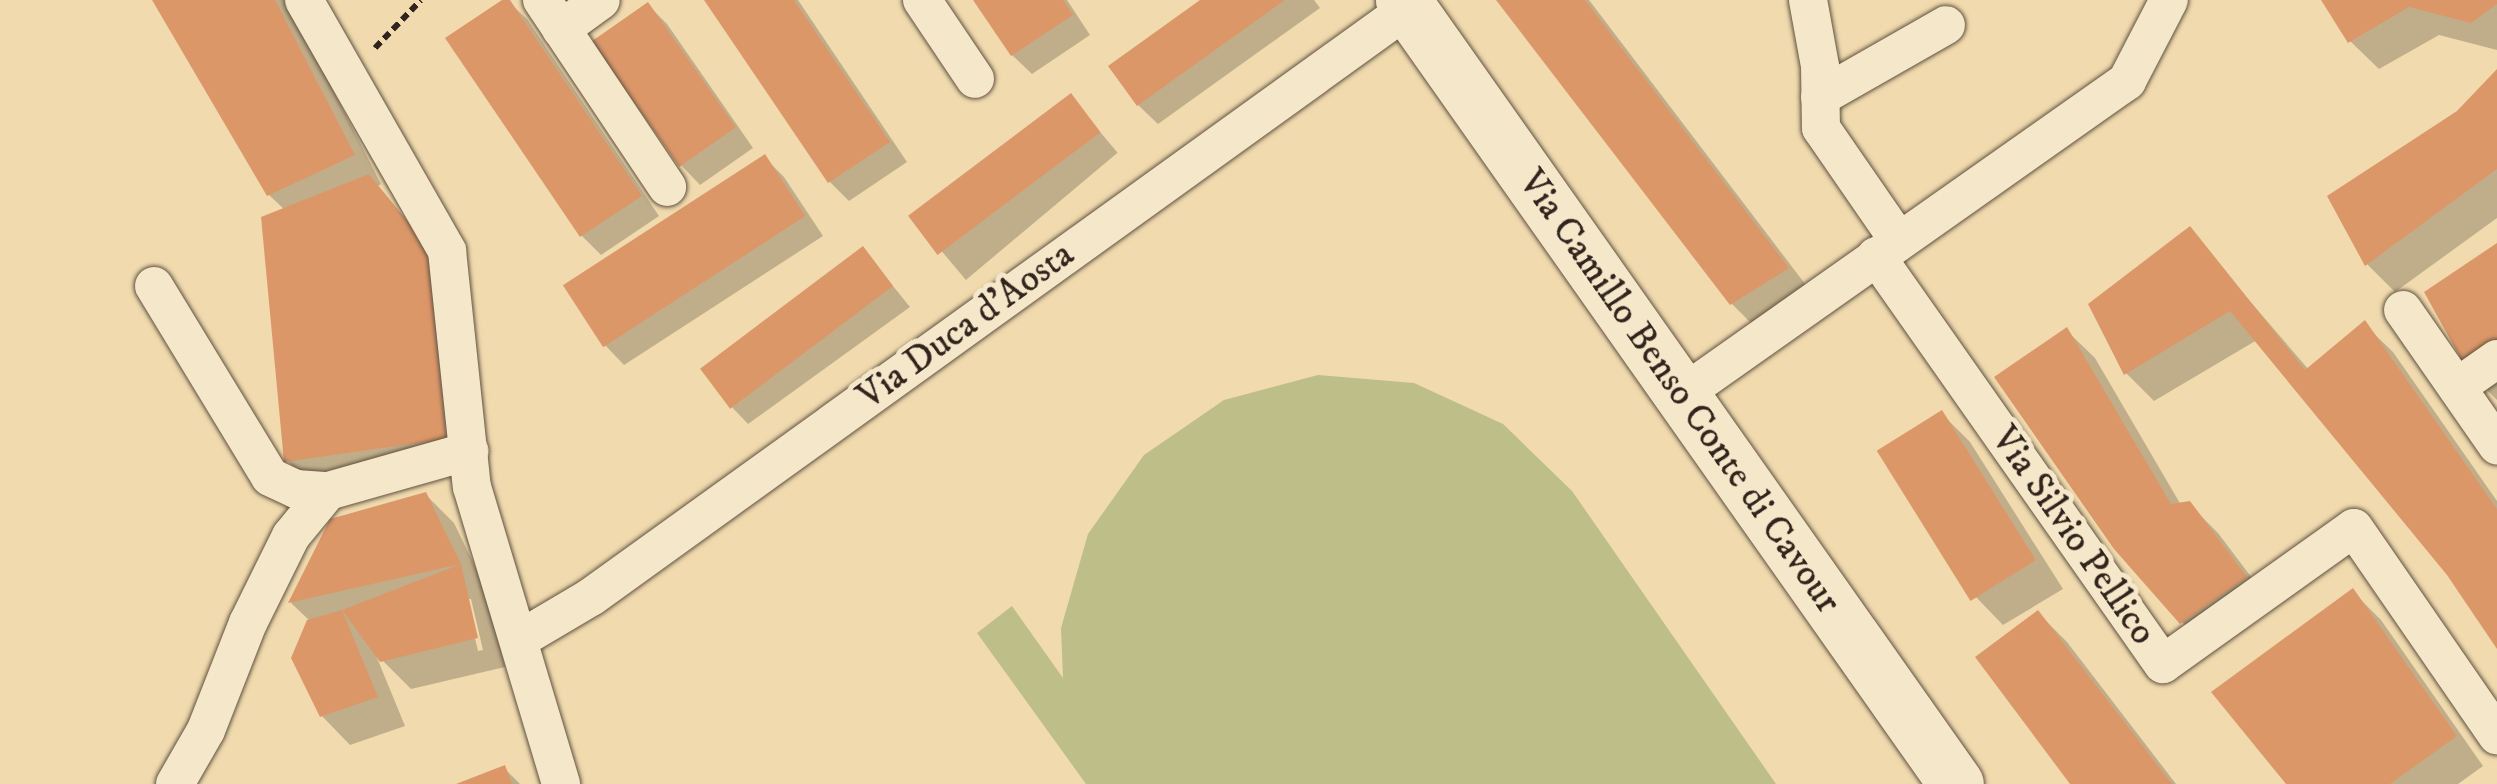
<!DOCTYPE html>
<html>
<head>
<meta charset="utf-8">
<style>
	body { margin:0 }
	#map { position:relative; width:2497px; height:784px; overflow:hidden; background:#f0daae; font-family:"IM FELL DW Pica",serif }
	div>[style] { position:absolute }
	.green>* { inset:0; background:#bdbe88 }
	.shadow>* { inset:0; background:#0003; transform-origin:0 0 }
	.building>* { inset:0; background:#dc9769; transform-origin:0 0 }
	.path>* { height:6px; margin-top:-3px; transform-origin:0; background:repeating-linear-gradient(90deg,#30241c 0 8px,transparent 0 13px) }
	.roads { filter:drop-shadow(0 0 2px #605240) drop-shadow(0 0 2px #605240) }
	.street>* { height:38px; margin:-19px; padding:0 19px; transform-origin:19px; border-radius:19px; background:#f5e7ca }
	.secondary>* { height:55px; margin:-27.5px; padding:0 27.5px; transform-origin:27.5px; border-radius:27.5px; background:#f5e7ca }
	span { translate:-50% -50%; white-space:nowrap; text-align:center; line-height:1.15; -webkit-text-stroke:10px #f5e7ca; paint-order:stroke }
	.street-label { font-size:38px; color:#30241c }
</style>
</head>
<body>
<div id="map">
	<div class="green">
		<div style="clip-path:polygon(1318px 375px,1414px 383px,1503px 424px,1572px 491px,1776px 784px,1086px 784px,977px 633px,1012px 606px,1063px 678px,1061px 628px,1088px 534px,1144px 455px,1224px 400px)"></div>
	</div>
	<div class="shadow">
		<div style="clip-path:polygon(155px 0,287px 0,381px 184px,378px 186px,455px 278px,474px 467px,315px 489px,287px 460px,285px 210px,269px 195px)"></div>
		<div style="clip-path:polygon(506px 0,527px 19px,659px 216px,601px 255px,582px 236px)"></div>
		<div style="clip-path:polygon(707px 0,798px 0,907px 162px,849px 201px,830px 182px)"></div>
		<div style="clip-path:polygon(976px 0,1067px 0,1090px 35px,1032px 74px,1012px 55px)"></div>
		<div style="clip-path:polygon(1204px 0,1314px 0,1320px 8px,1158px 124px,1138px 105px)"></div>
		<div style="clip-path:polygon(1500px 0,1589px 0,1815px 297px,1760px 332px,1732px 304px)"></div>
		<div style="clip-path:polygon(2324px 0,2497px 0,2497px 50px,2439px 35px,2379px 69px,2350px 41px)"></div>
		<div style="clip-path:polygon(648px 5px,667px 24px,753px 148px,700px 185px,681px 165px)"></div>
		<div style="clip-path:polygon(2497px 73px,2497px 218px,2395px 292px,2367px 264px,2458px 113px)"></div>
		<div style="left:1070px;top:96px;width:74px;height:198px;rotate:50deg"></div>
		<div style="clip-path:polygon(764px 157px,784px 177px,823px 236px,624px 365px,605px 345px)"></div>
		<div style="clip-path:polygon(2189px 230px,2309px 370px,2364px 324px,2393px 352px,2497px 501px,2497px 645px,2449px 573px,2257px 340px,2154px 401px,2126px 373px)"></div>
		<div style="clip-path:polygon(2497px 246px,2497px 400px,2473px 376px)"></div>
		<div style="clip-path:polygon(863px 249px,910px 307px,748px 424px,729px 404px)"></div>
		<div style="clip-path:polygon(2066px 330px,2095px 358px,2181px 505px,2189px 504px,2218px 533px,2273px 606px,2211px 650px,2182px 622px)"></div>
		<div style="clip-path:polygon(1941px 413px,1970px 442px,2063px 589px,2003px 625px,1975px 596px)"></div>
		<div style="clip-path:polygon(evenodd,425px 494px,454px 523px,489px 595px,505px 667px,411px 689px,375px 653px,405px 726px,350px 745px,322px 716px,310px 621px,291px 603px,332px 521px,425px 494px,466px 599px,471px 599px,483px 650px,478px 651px,466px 599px)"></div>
		<div style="clip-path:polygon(2352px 591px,2381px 620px,2483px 766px,2458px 784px,2289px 784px)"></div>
		<div style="clip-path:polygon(2038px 613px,2067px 642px,2176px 784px,2073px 784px)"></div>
		<div style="clip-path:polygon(504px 768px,520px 784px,462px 784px)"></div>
	</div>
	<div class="building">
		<div style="clip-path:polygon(152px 0,275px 0,355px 155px,267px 196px)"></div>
		<div style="clip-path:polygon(502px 0,510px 0,642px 196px,580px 237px,445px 38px)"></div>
		<div style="clip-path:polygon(704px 0,794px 0,890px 142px,828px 183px)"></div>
		<div style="clip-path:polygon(973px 0,1063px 0,1073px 15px,1011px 56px)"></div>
		<div style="clip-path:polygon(1200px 0,1285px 0,1137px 106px,1108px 66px)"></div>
		<div style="clip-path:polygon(1496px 0,1585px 0,1789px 268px,1730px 305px)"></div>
		<div style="clip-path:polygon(2321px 0,2497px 0,2497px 4px,2471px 23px,2409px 7px,2348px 43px)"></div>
		<div style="left:648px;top:2px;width:153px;height:69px;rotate:55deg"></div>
		<div style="clip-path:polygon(2497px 69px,2497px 169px,2365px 266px,2327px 196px,2457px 111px)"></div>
		<div style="left:1071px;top:93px;width:49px;height:204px;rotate:53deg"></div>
		<div style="left:765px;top:154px;width:74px;height:241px;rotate:57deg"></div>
		<div style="clip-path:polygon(369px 174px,428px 247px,446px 439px,284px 462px,261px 217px)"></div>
		<div style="clip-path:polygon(2190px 226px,2305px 370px,2365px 320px,2497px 509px,2497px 649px,2447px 575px,2230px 311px,2124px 375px,2088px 304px)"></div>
		<div style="clip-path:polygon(2497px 243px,2497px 359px,2471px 377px,2424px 292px)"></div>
		<div style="left:863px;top:246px;width:50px;height:204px;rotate:53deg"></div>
		<div style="clip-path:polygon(2067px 327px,2171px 504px,2190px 501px,2247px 577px,2180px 624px,2114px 549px,1994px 377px)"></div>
		<div style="left:1942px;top:410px;width:177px;height:77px;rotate:58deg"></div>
		<div style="clip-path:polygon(426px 492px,461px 564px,478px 638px,380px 662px,342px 610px,461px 564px,288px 603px,330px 519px)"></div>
		<div style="clip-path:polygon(2353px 588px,2457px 736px,2390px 784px,2286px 784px,2211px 692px)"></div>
		<div style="clip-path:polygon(342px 610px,378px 697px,320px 717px,291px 658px,307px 620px)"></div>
		<div style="clip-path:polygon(2038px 610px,2172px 784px,2070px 784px,1975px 657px)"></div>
		<div style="clip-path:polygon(505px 765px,512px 784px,456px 784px)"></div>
	</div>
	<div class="path">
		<div style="left:375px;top:48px;width:66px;rotate:-46.2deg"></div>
	</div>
	<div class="roads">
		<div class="street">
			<div style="left:304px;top:0;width:289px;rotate:60.3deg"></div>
			<div style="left:447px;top:251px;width:237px;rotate:84deg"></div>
			<div style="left:472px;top:487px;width:310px;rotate:73.3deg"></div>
			<div style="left:542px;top:0;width:225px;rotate:56.2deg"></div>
			<div style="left:922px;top:0;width:95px;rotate:56.1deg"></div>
			<div style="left:1808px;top:0;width:67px;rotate:79.7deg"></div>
			<div style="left:1820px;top:66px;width:62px;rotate:89.1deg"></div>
			<div style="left:1821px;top:128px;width:137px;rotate:55.4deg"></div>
			<div style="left:561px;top:29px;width:49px;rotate:-35.9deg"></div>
			<div style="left:1820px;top:97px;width:145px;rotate:-29.7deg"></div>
			<div style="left:1876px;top:256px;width:499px;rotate:54.9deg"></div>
			<div style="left:2163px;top:664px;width:234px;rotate:-35.5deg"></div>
			<div style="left:2354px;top:528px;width:252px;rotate:55.4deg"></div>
			<div style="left:154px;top:286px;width:223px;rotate:58.7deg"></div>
			<div style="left:270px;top:477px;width:29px;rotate:25deg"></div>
			<div style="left:296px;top:489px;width:32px;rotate:4deg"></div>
			<div style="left:328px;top:491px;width:147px;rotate:-15.8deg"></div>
			<div style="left:2403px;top:310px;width:165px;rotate:55.2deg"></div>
			<div style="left:2457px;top:387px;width:49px;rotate:-35deg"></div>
			<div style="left:1680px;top:396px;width:547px;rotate:-35.17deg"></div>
			<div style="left:2127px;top:81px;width:91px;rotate:-62.6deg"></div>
			<div style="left:520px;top:639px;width:82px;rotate:-30.6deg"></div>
			<div style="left:591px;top:597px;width:1008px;rotate:-35.76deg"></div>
			<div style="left:175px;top:784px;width:62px;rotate:-60.1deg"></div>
			<div style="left:206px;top:730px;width:115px;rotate:-68.6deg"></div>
			<div style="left:248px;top:623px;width:97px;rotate:-63.7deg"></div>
			<div style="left:291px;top:536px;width:58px;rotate:-50.6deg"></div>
		</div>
		<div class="secondary">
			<div style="left:1403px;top:0;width:959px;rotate:54.8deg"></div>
		</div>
	</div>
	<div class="street-label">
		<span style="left:966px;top:326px;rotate:-36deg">Via Duca d'Aosta</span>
		<span style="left:1679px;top:392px;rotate:55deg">Via Camillo Benso Conte di Cavour</span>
		<span style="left:2073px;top:536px;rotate:55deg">Via Silvio Pellico</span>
	</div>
</div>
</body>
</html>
